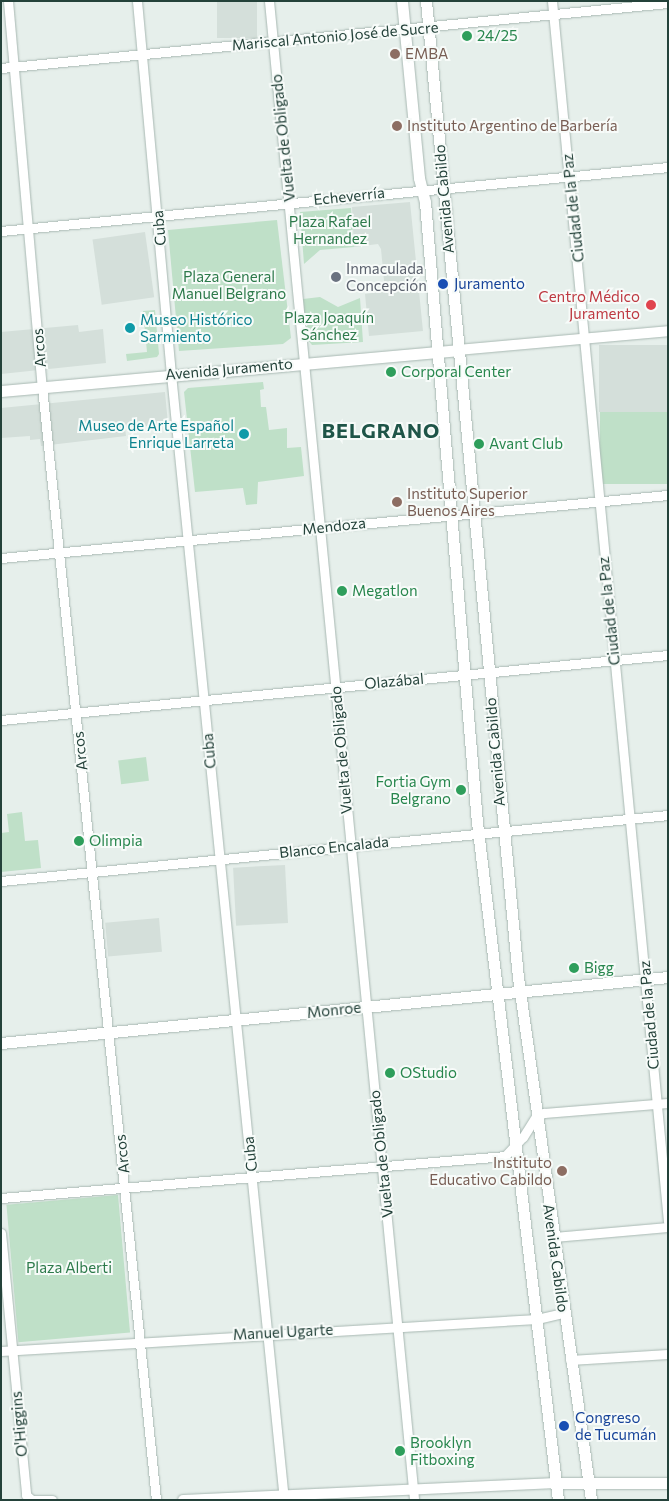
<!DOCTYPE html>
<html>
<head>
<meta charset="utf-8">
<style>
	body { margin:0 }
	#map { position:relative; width:669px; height:1501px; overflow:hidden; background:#e6efeb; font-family:Commissioner,sans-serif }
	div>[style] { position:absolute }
	.built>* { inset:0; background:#d4dfda; transform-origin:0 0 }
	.green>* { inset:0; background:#bfe0c8; transform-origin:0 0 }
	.roads { filter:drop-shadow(0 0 1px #a8b8b2) drop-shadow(0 0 1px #a8b8b2) }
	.minor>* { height:9px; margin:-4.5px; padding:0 4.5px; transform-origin:4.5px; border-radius:4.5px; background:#fff }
	.tertiary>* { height:10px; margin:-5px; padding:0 5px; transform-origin:5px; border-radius:5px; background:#fff }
	.secondary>* { height:11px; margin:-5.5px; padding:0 5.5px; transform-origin:5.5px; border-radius:5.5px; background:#fff }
	.dots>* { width:14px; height:14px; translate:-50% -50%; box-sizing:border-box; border:2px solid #f7fbf9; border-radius:50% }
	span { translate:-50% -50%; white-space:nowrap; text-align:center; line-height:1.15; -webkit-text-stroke:4px #f7fbf9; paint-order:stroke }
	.street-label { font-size:15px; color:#24423a }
	.leisure-label { font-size:15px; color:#27864d }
	.left { translate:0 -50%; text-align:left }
	.right { translate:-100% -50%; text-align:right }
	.education-label { font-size:15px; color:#785e54 }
	.park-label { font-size:15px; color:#2d7a4b }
	.worship-label { font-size:15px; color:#5b616d }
	.transit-label { font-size:15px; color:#164399 }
	.health-label { font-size:15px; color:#be3a42 }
	.culture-label { font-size:15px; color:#0d838f }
	.district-label { font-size:20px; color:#1f5548; font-weight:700; letter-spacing:1px }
	.frame { position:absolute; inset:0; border:2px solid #24423a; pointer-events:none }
</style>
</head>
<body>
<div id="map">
	<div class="built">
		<div style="left:217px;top:1px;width:40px;height:37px"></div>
		<div style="clip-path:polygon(410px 202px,423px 331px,369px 336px,365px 294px,385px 291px,381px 249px,378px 244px,354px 247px,352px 207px)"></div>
		<div style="left:145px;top:232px;width:66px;height:53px;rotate:82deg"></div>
		<div style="clip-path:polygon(78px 325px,79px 332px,103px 329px,106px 363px,1px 374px,1px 332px)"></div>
		<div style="left:668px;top:345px;width:67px;height:69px;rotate:90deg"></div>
		<div style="clip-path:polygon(165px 392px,168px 424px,125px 428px,126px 436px,41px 446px,40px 439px,30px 440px,30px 436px,1px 438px,1px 408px)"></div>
		<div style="left:285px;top:865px;width:58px;height:52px;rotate:87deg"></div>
		<div style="left:159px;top:918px;width:34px;height:54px;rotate:85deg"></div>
	</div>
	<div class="green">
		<div style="clip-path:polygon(351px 208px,354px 247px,320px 250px,304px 264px,300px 212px)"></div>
		<div style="clip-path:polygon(277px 220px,291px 338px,283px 344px,179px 351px,168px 230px)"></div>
		<div style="clip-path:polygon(320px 297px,338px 307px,360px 298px,363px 342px,312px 345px,307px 339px,303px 299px)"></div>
		<div style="clip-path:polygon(155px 310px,159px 354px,157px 357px,127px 361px,126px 354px,147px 352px,143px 311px)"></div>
		<div style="clip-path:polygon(263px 382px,264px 389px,260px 390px,261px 407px,266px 407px,269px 430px,287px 428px,287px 448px,301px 447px,304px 476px,258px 482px,257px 504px,246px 505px,243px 488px,195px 492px,184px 392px,188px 388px)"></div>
		<div style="left:668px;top:412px;width:72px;height:68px;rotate:90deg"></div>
		<div style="left:146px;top:757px;width:24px;height:28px;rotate:83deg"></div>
		<div style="clip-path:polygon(22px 812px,25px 841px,38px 840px,41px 868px,1px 872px,1px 833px,9px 832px,7px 814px)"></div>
		<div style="left:118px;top:1195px;width:138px;height:112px;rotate:85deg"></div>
	</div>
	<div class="roads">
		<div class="minor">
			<div style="left:8px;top:1px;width:387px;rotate:85deg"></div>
			<div style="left:42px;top:387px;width:1119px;rotate:84.15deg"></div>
			<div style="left:137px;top:1px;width:375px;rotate:84.8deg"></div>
			<div style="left:171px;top:374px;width:1132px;rotate:84.27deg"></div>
			<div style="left:269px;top:1px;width:1506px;rotate:84.47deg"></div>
			<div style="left:552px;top:1px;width:1226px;rotate:84.57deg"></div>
			<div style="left:1px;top:68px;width:670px;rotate:-5.57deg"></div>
			<div style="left:1px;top:231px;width:670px;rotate:-5.48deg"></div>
			<div style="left:1px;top:558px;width:670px;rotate:-5.4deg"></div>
			<div style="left:1px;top:720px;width:670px;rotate:-5.57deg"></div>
			<div style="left:1px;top:881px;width:670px;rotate:-5.65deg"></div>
			<div style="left:1px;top:1198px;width:506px;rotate:-4.76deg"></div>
			<div style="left:505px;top:1156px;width:26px;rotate:-47deg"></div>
			<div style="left:523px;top:1137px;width:25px;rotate:-58deg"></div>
			<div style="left:536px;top:1116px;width:9px;rotate:-21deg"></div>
			<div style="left:544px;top:1113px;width:124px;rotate:-4.6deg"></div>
			<div style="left:1px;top:1233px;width:263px;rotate:84.5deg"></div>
			<div style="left:26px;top:1495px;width:8px;rotate:40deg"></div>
			<div style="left:32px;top:1500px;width:20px"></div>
			<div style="left:554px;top:1237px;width:114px;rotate:-5deg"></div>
			<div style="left:1px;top:1351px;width:537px;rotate:-3.42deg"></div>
			<div style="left:537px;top:1319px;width:27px;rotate:-13deg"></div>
			<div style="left:570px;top:1360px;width:98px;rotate:-3.5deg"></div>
		</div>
		<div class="tertiary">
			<div style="left:457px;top:350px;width:212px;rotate:-5.1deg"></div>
			<div style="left:183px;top:1500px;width:374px;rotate:-2.6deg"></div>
		</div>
		<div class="secondary">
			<div style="left:402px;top:1px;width:178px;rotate:84.5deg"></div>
			<div style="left:419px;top:178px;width:25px;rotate:76deg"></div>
			<div style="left:425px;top:202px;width:622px;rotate:85.21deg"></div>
			<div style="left:477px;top:822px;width:683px;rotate:83.19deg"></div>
			<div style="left:426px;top:1px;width:980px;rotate:84.62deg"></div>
			<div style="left:518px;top:977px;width:528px;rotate:82.05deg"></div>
			<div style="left:1px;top:391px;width:458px;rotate:-5.1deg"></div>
			<div style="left:1px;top:1043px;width:670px;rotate:-5.65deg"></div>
			<div style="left:557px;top:1483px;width:111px"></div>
		</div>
	</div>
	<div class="dots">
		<div style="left:467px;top:36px;background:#2e9e5b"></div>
		<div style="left:395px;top:54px;background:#8d6e63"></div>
		<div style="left:397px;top:126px;background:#8d6e63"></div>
		<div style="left:336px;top:277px;background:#6b7280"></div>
		<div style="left:443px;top:284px;background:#1a4fb4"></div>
		<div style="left:651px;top:305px;background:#e0444e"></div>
		<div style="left:130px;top:328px;background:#0f9aa8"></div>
		<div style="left:391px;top:372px;background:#2e9e5b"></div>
		<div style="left:244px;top:434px;background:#0f9aa8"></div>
		<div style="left:479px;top:444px;background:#2e9e5b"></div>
		<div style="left:397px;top:502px;background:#8d6e63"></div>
		<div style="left:342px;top:591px;background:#2e9e5b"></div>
		<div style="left:461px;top:790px;background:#2e9e5b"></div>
		<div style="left:79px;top:841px;background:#2e9e5b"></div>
		<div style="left:574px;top:968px;background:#2e9e5b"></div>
		<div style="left:390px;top:1073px;background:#2e9e5b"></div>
		<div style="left:562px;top:1171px;background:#8d6e63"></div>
		<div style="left:564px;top:1426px;background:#1a4fb4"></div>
		<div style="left:400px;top:1451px;background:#2e9e5b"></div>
	</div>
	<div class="street-label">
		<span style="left:335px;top:36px;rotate:-5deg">Mariscal Antonio José de Sucre</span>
		<span style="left:283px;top:138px;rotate:-96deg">Vuelta de Obligado</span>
		<span style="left:349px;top:196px;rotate:-6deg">Echeverría</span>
		<span style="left:444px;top:199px;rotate:-95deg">Avenida Cabildo</span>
		<span style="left:573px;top:208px;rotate:-96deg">Ciudad de la Paz</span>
		<span style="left:159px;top:228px;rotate:-95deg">Cuba</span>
		<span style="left:39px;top:348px;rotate:-95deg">Arcos</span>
		<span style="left:229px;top:369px;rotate:-5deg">Avenida Juramento</span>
		<span style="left:334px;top:526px;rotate:-6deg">Mendoza</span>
		<span style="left:609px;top:611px;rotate:-96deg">Ciudad de la Paz</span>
		<span style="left:394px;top:681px;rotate:-5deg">Olazábal</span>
		<span style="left:341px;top:750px;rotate:-95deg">Vuelta de Obligado</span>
		<span style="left:80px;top:751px;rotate:-96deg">Arcos</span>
		<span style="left:209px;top:751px;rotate:-95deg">Cuba</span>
		<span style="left:495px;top:752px;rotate:-95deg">Avenida Cabildo</span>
		<span style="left:334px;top:847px;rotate:-6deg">Blanco Encalada</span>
		<span style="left:334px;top:1010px;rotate:-6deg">Monroe</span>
		<span style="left:649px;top:1015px;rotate:-95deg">Ciudad de la Paz</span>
		<span style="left:122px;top:1154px;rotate:-96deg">Arcos</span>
		<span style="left:250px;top:1154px;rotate:-96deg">Cuba</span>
		<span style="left:381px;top:1154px;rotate:-96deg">Vuelta de Obligado</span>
		<span style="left:556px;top:1258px;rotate:82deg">Avenida Cabildo</span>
		<span style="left:283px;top:1332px;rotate:-3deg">Manuel Ugarte</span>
		<span style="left:19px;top:1424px;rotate:-95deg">O'Higgins</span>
	</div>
	<div class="leisure-label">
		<span class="left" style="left:477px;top:36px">24/25</span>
		<span class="left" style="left:401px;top:372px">Corporal Center</span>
		<span class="left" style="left:489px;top:444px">Avant Club</span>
		<span class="left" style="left:352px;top:591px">Megatlon</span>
		<span class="right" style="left:451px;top:790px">Fortia Gym<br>Belgrano</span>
		<span class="left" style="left:89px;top:841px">Olimpia</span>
		<span class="left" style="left:584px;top:968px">Bigg</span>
		<span class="left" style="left:400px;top:1073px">OStudio</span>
		<span class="left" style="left:410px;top:1451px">Brooklyn<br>Fitboxing</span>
	</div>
	<div class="education-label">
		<span class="left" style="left:405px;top:54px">EMBA</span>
		<span class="left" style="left:407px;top:126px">Instituto Argentino de Barbería</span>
		<span class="left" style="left:407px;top:502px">Instituto Superior<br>Buenos Aires</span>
		<span class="right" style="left:552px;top:1171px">Instituto<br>Educativo Cabildo</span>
	</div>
	<div class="park-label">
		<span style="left:330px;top:230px">Plaza Rafael<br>Hernandez</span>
		<span style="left:229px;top:285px">Plaza General<br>Manuel Belgrano</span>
		<span style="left:329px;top:326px">Plaza Joaquín<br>Sánchez</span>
		<span style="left:69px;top:1268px">Plaza Alberti</span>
	</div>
	<div class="worship-label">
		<span class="left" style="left:346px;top:277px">Inmaculada<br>Concepción</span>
	</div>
	<div class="transit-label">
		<span class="left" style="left:454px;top:284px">Juramento</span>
		<span class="left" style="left:575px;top:1426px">Congreso<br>de Tucumán</span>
	</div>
	<div class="health-label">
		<span class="right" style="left:640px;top:305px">Centro Médico<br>Juramento</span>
	</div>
	<div class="culture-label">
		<span class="left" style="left:140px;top:328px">Museo Histórico<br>Sarmiento</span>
		<span class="right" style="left:234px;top:434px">Museo de Arte Español<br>Enrique Larreta</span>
	</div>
	<div class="district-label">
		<span style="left:381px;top:430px">BELGRANO</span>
	</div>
	<div class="frame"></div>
</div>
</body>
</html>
